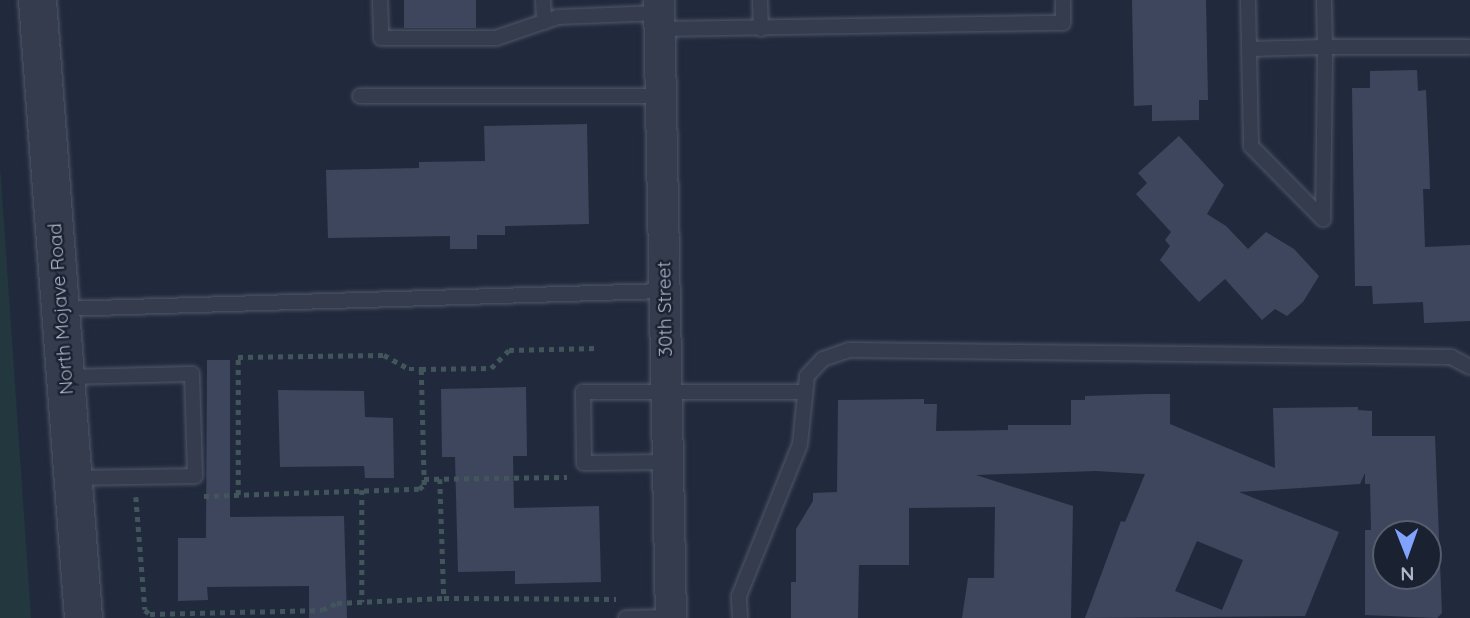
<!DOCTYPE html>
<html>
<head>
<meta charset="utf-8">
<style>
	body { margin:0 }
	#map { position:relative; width:1470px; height:618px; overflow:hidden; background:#212a3d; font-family:Quicksand,sans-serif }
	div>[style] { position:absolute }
	.green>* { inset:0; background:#23383e }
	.building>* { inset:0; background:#3d465d; transform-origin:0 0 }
	.path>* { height:4.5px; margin-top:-2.25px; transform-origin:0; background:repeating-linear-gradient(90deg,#41555b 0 5px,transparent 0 10px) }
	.roads { filter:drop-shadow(0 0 2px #505768) drop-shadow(0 0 2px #505768) }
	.service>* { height:14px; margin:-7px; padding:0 7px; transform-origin:7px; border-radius:7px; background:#353c4d }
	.minor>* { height:30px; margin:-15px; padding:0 15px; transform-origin:15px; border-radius:15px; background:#353c4d }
	.tertiary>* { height:37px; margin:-18.5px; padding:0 18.5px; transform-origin:18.5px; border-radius:18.5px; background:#353c4d }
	span { translate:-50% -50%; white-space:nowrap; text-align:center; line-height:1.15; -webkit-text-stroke:5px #1a2232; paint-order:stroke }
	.street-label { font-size:19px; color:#b1b7c9 }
	.north { position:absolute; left:1372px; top:520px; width:70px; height:70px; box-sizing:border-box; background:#1a2232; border:2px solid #565e6e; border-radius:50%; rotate:179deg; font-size:19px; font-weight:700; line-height:28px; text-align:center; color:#b1b7c9 }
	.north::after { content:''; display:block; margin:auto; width:24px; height:32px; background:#80a3fe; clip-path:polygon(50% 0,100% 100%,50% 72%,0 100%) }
</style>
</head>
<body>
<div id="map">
	<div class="green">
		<div style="clip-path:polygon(0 166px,31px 618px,0 618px)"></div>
	</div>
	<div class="building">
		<div style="left:404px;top:0;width:72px;height:28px"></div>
		<div style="clip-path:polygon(1132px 0,1206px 0,1208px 100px,1199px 100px,1199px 120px,1152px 121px,1152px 105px,1134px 106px)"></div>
		<div style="clip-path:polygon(1417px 70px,1418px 91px,1426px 90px,1429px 158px,1430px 189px,1423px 189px,1425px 247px,1470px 245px,1470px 321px,1424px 323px,1423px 302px,1373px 304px,1372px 286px,1355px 286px,1352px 88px,1370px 88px,1370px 71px)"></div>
		<div style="clip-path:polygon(587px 124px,589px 224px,505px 226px,505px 235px,477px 235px,477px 249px,450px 249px,450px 236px,328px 238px,326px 170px,419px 168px,419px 162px,485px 161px,484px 126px)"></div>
		<div style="clip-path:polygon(1179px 136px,1224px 185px,1207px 214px,1226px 226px,1248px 249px,1266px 232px,1294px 249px,1319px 276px,1303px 302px,1287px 316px,1275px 309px,1262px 320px,1225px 279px,1199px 302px,1160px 260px,1170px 246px,1165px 240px,1171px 232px,1136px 194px,1147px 183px,1138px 173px)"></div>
		<div style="clip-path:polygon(207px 360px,230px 360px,230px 517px,344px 516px,347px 618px,309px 618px,309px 586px,207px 587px,208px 600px,178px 601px,178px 538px,206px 538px)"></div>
		<div style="clip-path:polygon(526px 387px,527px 456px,513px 456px,514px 508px,599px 506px,601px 582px,515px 584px,515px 571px,458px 572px,455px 457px,442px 457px,441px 389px)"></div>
		<div style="clip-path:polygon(278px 390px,364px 391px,365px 417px,393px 418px,394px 478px,365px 478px,364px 466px,280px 467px)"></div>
		<div style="clip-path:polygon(evenodd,1148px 394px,1170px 394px,1170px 424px,1275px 468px,1273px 408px,1358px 407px,1358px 410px,1372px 411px,1372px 436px,1435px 436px,1442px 613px,1437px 618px,1365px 615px,1365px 530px,1371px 530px,1370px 484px,1365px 484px,1365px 473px,1360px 484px,1239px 492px,1339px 532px,1305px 616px,1085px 618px,1121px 521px,1125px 522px,1145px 474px,1096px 471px,976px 475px,1073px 506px,1071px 618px,962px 618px,968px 578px,994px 578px,995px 507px,909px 508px,909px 565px,859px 565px,858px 618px,791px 618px,791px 582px,796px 582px,796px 529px,813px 501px,813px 493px,837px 492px,838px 400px,924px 399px,924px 404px,937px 404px,936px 431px,1008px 430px,1008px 425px,1071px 425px,1071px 400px,1085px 400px,1085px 396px,1148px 394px,1386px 534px,1428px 534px,1428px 576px,1386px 576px,1386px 534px,1148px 394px,1197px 541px,1243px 560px,1222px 610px,1175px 591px,1197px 541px)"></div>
	</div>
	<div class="path">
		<div style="left:424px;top:479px;width:143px;rotate:-0.8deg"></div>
		<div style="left:440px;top:479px;width:119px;rotate:88.1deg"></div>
		<div style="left:444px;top:598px;width:172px;rotate:0.3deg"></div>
		<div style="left:362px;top:490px;width:112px;rotate:90deg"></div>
		<div style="left:238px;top:495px;width:138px;rotate:-90deg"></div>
		<div style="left:238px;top:357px;width:146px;rotate:-0.8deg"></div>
		<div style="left:384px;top:355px;width:29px;rotate:29deg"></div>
		<div style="left:409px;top:369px;width:12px"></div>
		<div style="left:204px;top:496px;width:215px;rotate:-1.9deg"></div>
		<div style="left:419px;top:489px;width:6px;rotate:-39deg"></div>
		<div style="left:424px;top:485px;width:116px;rotate:-91.5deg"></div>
		<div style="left:421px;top:369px;width:70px;rotate:-0.8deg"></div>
		<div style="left:491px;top:368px;width:25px;rotate:-45deg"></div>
		<div style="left:509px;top:350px;width:89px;rotate:-1.3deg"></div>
		<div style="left:136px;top:497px;width:113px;rotate:85.4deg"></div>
		<div style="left:145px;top:610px;width:6px;rotate:39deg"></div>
		<div style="left:150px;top:614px;width:172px;rotate:-1.3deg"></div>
		<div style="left:322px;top:610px;width:17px;rotate:-25deg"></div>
		<div style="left:337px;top:603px;width:107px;rotate:-2.7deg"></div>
	</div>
	<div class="roads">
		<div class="service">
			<div style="left:380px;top:0;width:38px;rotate:88deg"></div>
			<div style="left:381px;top:38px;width:115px"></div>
			<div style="left:496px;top:38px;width:65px;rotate:-18.7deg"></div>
			<div style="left:558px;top:17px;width:101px;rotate:-2.3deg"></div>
			<div style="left:543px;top:0;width:22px;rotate:87deg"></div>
			<div style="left:760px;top:0;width:29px;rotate:88deg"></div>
			<div style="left:1248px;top:0;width:146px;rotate:88.8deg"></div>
			<div style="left:1251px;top:146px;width:103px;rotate:45.4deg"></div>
			<div style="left:1323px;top:219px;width:172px;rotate:-89.3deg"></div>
			<div style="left:1325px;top:47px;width:145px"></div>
			<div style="left:660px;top:29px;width:403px;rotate:-0.9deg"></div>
			<div style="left:1063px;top:23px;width:23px;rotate:-90deg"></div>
			<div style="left:1249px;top:49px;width:76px;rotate:-1.5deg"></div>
			<div style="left:1325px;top:47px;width:47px;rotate:-91.2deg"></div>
			<div style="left:360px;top:96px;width:301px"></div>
			<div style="left:61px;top:309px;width:604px;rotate:-1.71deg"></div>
			<div style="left:67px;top:377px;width:125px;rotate:-1.4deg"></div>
			<div style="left:192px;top:374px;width:102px;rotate:88.3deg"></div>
			<div style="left:195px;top:476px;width:121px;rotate:179.1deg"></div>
			<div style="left:668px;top:462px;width:84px;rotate:179.3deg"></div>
			<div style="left:584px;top:463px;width:71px;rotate:-90.8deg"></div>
			<div style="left:583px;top:392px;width:222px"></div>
			<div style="left:626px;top:618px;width:45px;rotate:-1.3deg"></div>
			<div style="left:740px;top:618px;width:22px;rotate:-93deg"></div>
			<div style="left:739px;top:596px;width:164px;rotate:-68.1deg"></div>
			<div style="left:800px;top:444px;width:68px;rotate:-84.1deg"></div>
			<div style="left:807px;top:376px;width:23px;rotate:-47deg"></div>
			<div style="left:823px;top:359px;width:28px;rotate:-19deg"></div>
			<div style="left:849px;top:350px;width:602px;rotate:0.67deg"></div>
			<div style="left:1451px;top:357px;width:21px;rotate:28deg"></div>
		</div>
		<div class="minor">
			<div style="left:659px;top:0;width:618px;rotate:88.89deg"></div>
		</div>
		<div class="tertiary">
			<div style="left:37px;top:0;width:620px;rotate:85.74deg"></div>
		</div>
	</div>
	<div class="street-label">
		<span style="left:61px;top:309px;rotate:-94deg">North Mojave Road</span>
		<span style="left:665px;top:309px;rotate:-91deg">30th Street</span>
	</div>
	<div class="north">N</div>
</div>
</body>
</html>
